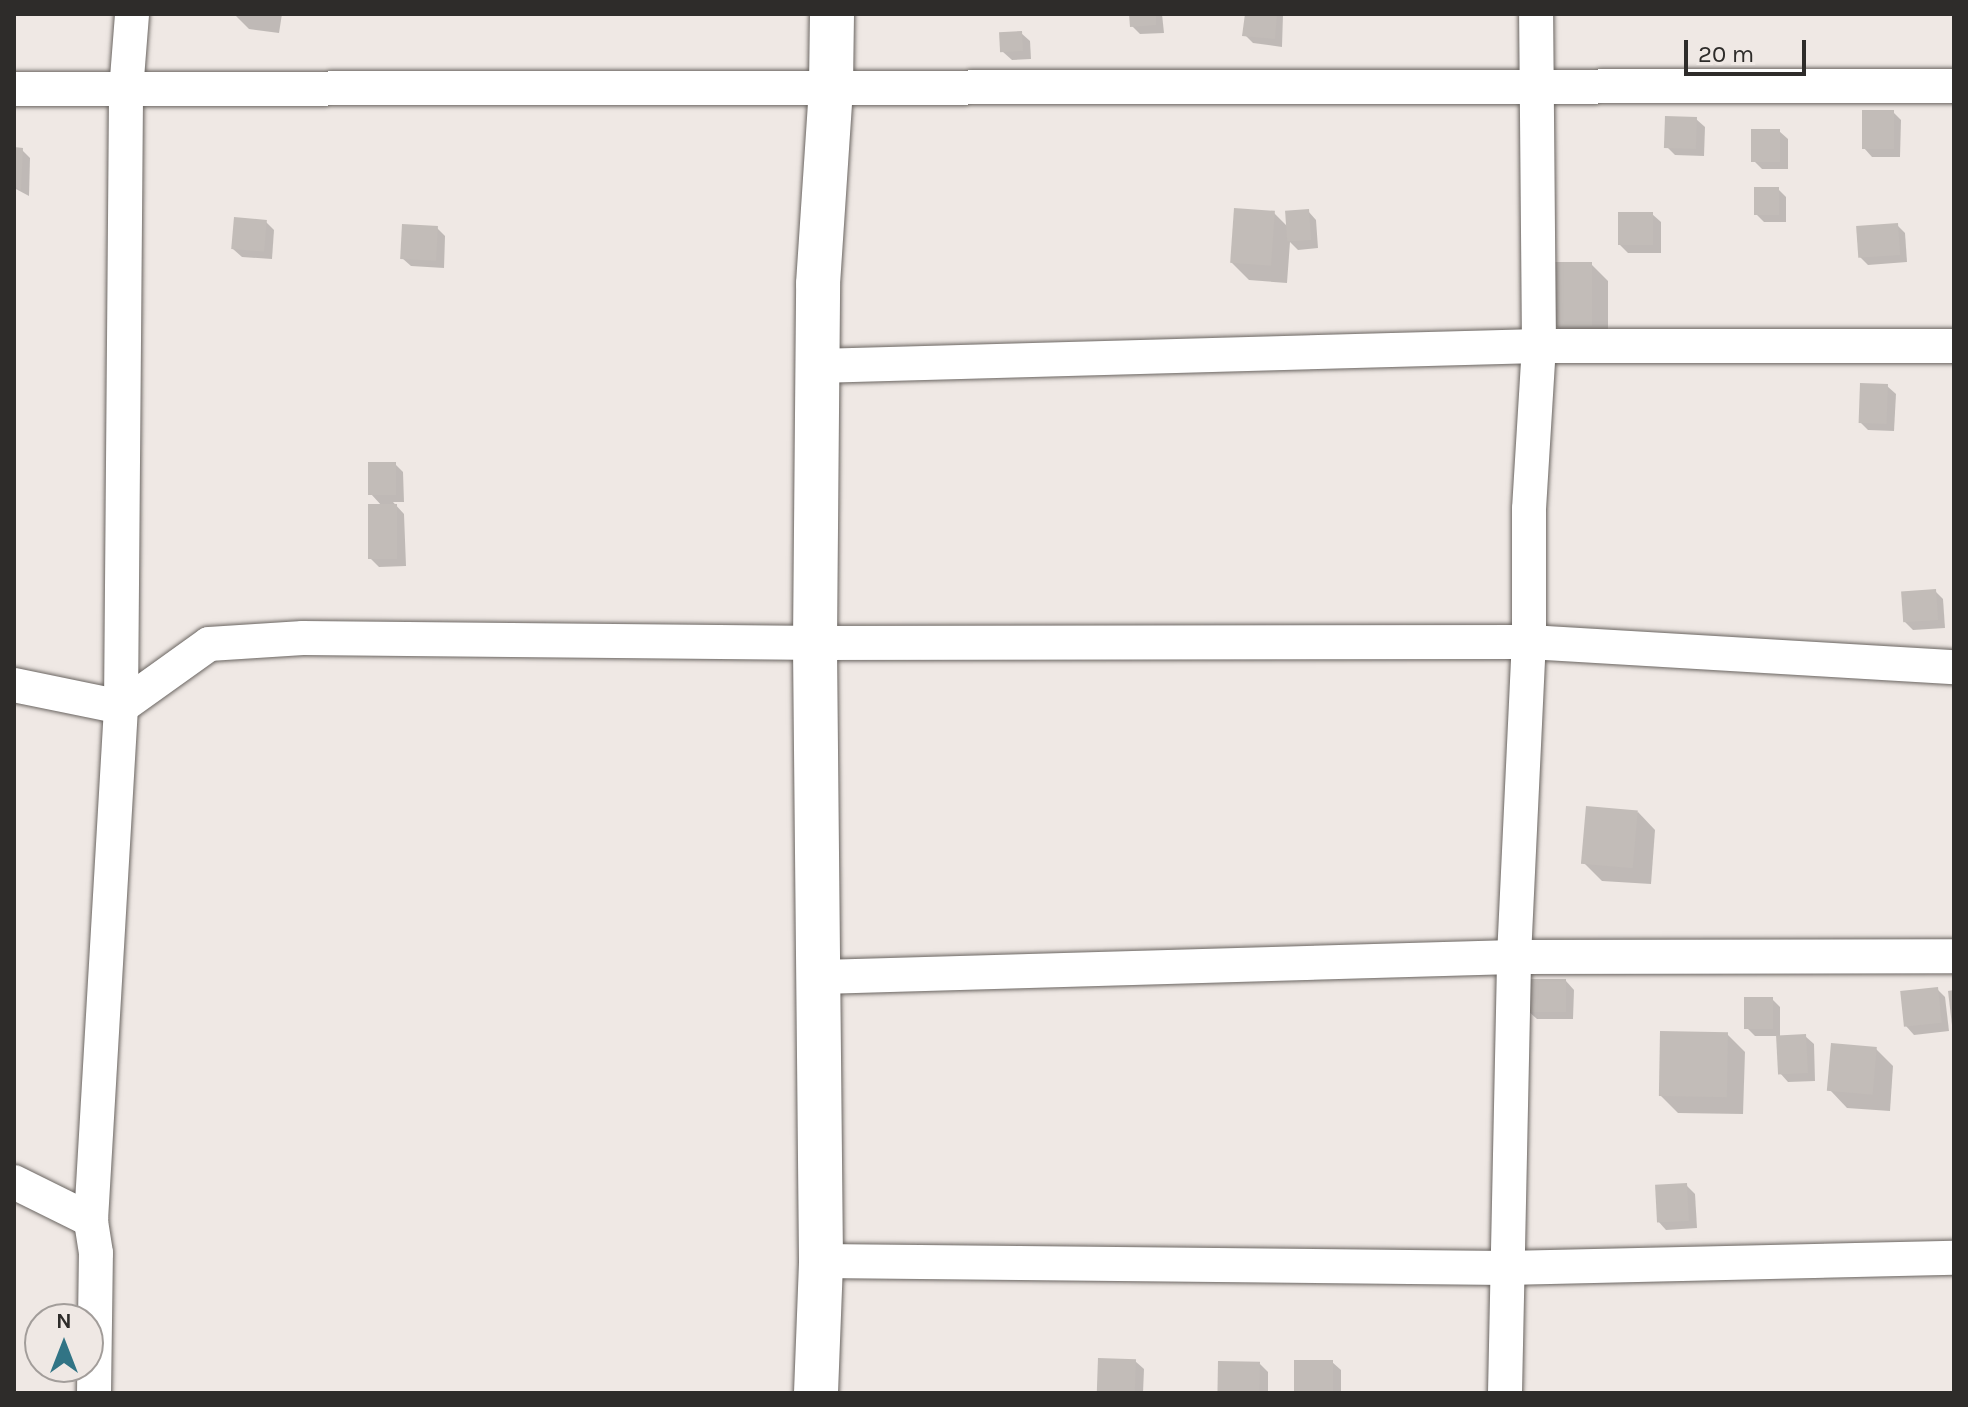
<!DOCTYPE html>
<html>
<head>
<meta charset="utf-8">
<style>
	body { margin:0 }
	#map { position:relative; width:1968px; height:1407px; overflow:hidden; background:#efe8e4; font-family:Karla,sans-serif }
	div>[style] { position:absolute }
	.shadow>* { inset:0; background:#0003 }
	.building>* { inset:0; background:#c2bcb8; transform-origin:0 0 }
	.roads { filter:drop-shadow(0 0 2px #6a6561) drop-shadow(0 0 2px #6a6561) }
	.street>* { height:34px; margin:-17px; padding:0 17px; transform-origin:17px; border-radius:17px; background:#fff }
	.secondary>* { height:44px; margin:-22px; padding:0 22px; transform-origin:22px; border-radius:22px; background:#fff }
	span { translate:-50% -50%; white-space:nowrap; text-align:center; line-height:1.15; -webkit-text-stroke:7px #efe8e4; paint-order:stroke }
	.frame { position:absolute; inset:0; border:16px solid #2e2c2a; pointer-events:none }
	.north { position:absolute; left:24px; top:1303px; width:80px; height:80px; box-sizing:border-box; background:#efe8e4; border:2px solid #a29d9a; border-radius:50%; rotate:0deg; font-size:22px; font-weight:700; line-height:32px; text-align:center; color:#2e2c2a }
	.north::after { content:''; display:block; margin:auto; width:28px; height:36px; background:#317485; clip-path:polygon(50% 0,100% 100%,50% 72%,0 100%) }
	.scale { position:absolute; left:1684px; top:40px; width:122px; height:36px; box-sizing:border-box; border:4px solid #2e2c2a; border-top:0; padding-left:10px; font-size:24px; line-height:28px; white-space:nowrap; color:#2e2c2a; -webkit-text-stroke:6px #efe8e4; paint-order:stroke }
</style>
</head>
<body>
<div id="map">
	<div class="shadow">
		<div style="clip-path:polygon(234px 14px,282px 14px,279px 33px,249px 29px)"></div>
		<div style="clip-path:polygon(1131px 14px,1162px 14px,1164px 33px,1140px 34px,1132px 26px)"></div>
		<div style="clip-path:polygon(1247px 14px,1283px 14px,1282px 47px,1253px 43px,1245px 35px)"></div>
		<div style="clip-path:polygon(1021px 33px,1030px 41px,1031px 59px,1012px 60px,1003px 52px)"></div>
		<div style="clip-path:polygon(1893px 112px,1901px 120px,1900px 157px,1872px 157px,1864px 148px)"></div>
		<div style="clip-path:polygon(1696px 119px,1705px 127px,1704px 156px,1675px 155px,1667px 147px)"></div>
		<div style="clip-path:polygon(1779px 131px,1788px 139px,1788px 169px,1762px 169px,1754px 161px)"></div>
		<div style="clip-path:polygon(14px 149px,22px 150px,30px 158px,29px 196px,14px 188px)"></div>
		<div style="clip-path:polygon(1778px 189px,1786px 197px,1786px 222px,1764px 222px,1756px 214px)"></div>
		<div style="clip-path:polygon(1308px 211px,1316px 220px,1318px 248px,1298px 250px,1290px 242px,1287px 283px,1249px 280px,1231px 262px,1274px 213px,1289px 228px)"></div>
		<div style="clip-path:polygon(1652px 214px,1661px 222px,1661px 253px,1628px 253px,1620px 245px)"></div>
		<div style="clip-path:polygon(266px 222px,274px 230px,272px 259px,242px 257px,233px 249px)"></div>
		<div style="clip-path:polygon(1897px 225px,1905px 233px,1907px 262px,1868px 265px,1860px 257px)"></div>
		<div style="clip-path:polygon(437px 228px,445px 236px,444px 268px,411px 266px,402px 258px)"></div>
		<div style="clip-path:polygon(1591px 264px,1608px 281px,1608px 342px,1572px 342px,1555px 325px)"></div>
		<div style="clip-path:polygon(1887px 386px,1896px 394px,1894px 431px,1868px 430px,1860px 422px)"></div>
		<div style="clip-path:polygon(395px 464px,403px 472px,404px 502px,393px 502px,404px 514px,406px 566px,379px 567px,371px 559px,382px 506px,371px 494px)"></div>
		<div style="clip-path:polygon(1935px 591px,1943px 599px,1945px 628px,1913px 630px,1905px 622px)"></div>
		<div style="clip-path:polygon(1638px 812px,1655px 830px,1651px 884px,1602px 881px,1584px 863px)"></div>
		<div style="clip-path:polygon(1566px 981px,1574px 990px,1573px 1019px,1537px 1019px,1528px 1011px)"></div>
		<div style="clip-path:polygon(1937px 989px,1945px 997px,1949px 1031px,1914px 1035px,1906px 1026px)"></div>
		<div style="clip-path:polygon(1772px 999px,1780px 1007px,1780px 1038px,1805px 1036px,1814px 1044px,1815px 1081px,1788px 1082px,1780px 1073px,1778px 1036px,1755px 1036px,1747px 1028px)"></div>
		<div style="clip-path:polygon(1727px 1034px,1745px 1052px,1743px 1114px,1678px 1113px,1661px 1096px)"></div>
		<div style="clip-path:polygon(1876px 1049px,1893px 1066px,1890px 1111px,1847px 1108px,1830px 1090px)"></div>
		<div style="clip-path:polygon(1686px 1185px,1695px 1194px,1697px 1228px,1666px 1230px,1658px 1221px)"></div>
		<div style="clip-path:polygon(1135px 1361px,1144px 1369px,1143px 1393px,1100px 1393px)"></div>
		<div style="clip-path:polygon(1332px 1362px,1341px 1370px,1341px 1393px,1296px 1393px)"></div>
		<div style="clip-path:polygon(1260px 1364px,1268px 1372px,1268px 1393px,1219px 1393px)"></div>
	</div>
	<div class="building">
		<div style="clip-path:polygon(1129px 14px,1156px 14px,1156px 25px,1130px 27px)"></div>
		<div style="clip-path:polygon(1245px 14px,1277px 14px,1275px 39px,1242px 36px)"></div>
		<div style="left:1022px;top:31px;width:20px;height:23px;rotate:87deg"></div>
		<div style="left:1862px;top:110px;width:32px;height:39px"></div>
		<div style="left:1665px;top:116px;width:32px;height:32px;rotate:2deg"></div>
		<div style="left:1751px;top:129px;width:29px;height:33px"></div>
		<div style="clip-path:polygon(14px 147px,23px 148px,21px 190px,14px 186px)"></div>
		<div style="left:1754px;top:187px;width:25px;height:28px"></div>
		<div style="left:1234px;top:208px;width:41px;height:55px;rotate:4deg"></div>
		<div style="left:1309px;top:209px;width:31px;height:24px;rotate:86deg"></div>
		<div style="left:1618px;top:212px;width:35px;height:33px"></div>
		<div style="left:234px;top:217px;width:33px;height:32px;rotate:5deg"></div>
		<div style="left:1898px;top:223px;width:32px;height:42px;rotate:86deg"></div>
		<div style="left:402px;top:224px;width:36px;height:35px;rotate:3deg"></div>
		<div style="left:1553px;top:262px;width:39px;height:64px"></div>
		<div style="left:1860px;top:383px;width:28px;height:40px;rotate:2deg"></div>
		<div style="left:368px;top:462px;width:28px;height:33px"></div>
		<div style="left:368px;top:504px;width:29px;height:55px"></div>
		<div style="left:1936px;top:589px;width:31px;height:35px;rotate:86deg"></div>
		<div style="left:1586px;top:806px;width:52px;height:58px;rotate:5deg"></div>
		<div style="left:1527px;top:979px;width:39px;height:33px"></div>
		<div style="left:1938px;top:987px;width:36px;height:38px;rotate:84deg"></div>
		<div style="clip-path:polygon(1954px 990px,1954px 1025px,1952px 1025px,1948px 991px)"></div>
		<div style="left:1744px;top:997px;width:29px;height:32px"></div>
		<div style="left:1660px;top:1031px;width:68px;height:65px;rotate:1deg"></div>
		<div style="left:1806px;top:1034px;width:39px;height:30px;rotate:87deg"></div>
		<div style="left:1831px;top:1043px;width:46px;height:48px;rotate:5deg"></div>
		<div style="left:1687px;top:1183px;width:38px;height:32px;rotate:87deg"></div>
		<div style="left:1098px;top:1358px;width:38px;height:35px;rotate:2deg"></div>
		<div style="left:1294px;top:1360px;width:39px;height:33px"></div>
		<div style="left:1218px;top:1361px;width:42px;height:32px;rotate:1deg"></div>
	</div>
	<div class="roads">
		<div class="street">
			<div style="left:14px;top:89px;width:1940px;rotate:-0.09deg"></div>
			<div style="left:817px;top:366px;width:722px;rotate:-1.59deg"></div>
			<div style="left:1539px;top:346px;width:415px"></div>
			<div style="left:14px;top:685px;width:109px;rotate:11.6deg"></div>
			<div style="left:121px;top:707px;width:108px;rotate:-35.6deg"></div>
			<div style="left:209px;top:644px;width:94px;rotate:-3.7deg"></div>
			<div style="left:303px;top:638px;width:512px;rotate:0.56deg"></div>
			<div style="left:815px;top:643px;width:714px;rotate:-0.08deg"></div>
			<div style="left:1529px;top:642px;width:426px;rotate:3.4deg"></div>
			<div style="left:821px;top:977px;width:693px;rotate:-1.65deg"></div>
			<div style="left:1514px;top:957px;width:440px;rotate:-0.1deg"></div>
			<div style="left:14px;top:1182px;width:86px;rotate:26.3deg"></div>
			<div style="left:821px;top:1261px;width:685px;rotate:0.59deg"></div>
			<div style="left:1506px;top:1268px;width:448px;rotate:-1.3deg"></div>
			<div style="left:94px;top:1393px;width:140px;rotate:-89.2deg"></div>
			<div style="left:96px;top:1253px;width:33px;rotate:-99deg"></div>
			<div style="left:91px;top:1220px;width:514px;rotate:-86.65deg"></div>
			<div style="left:121px;top:707px;width:616px;rotate:-89.53deg"></div>
			<div style="left:126px;top:91px;width:77px;rotate:-85.5deg"></div>
			<div style="left:1505px;top:1393px;width:436px;rotate:-88.8deg"></div>
			<div style="left:1514px;top:957px;width:315px;rotate:-87.3deg"></div>
			<div style="left:1529px;top:642px;width:133px;rotate:-90deg"></div>
			<div style="left:1529px;top:509px;width:163px;rotate:-86.5deg"></div>
			<div style="left:1539px;top:346px;width:332px;rotate:-90.5deg"></div>
		</div>
		<div class="secondary">
			<div style="left:816px;top:1393px;width:132px;rotate:-87.8deg"></div>
			<div style="left:821px;top:1261px;width:618px;rotate:-90.56deg"></div>
			<div style="left:815px;top:643px;width:359px;rotate:-89.5deg"></div>
			<div style="left:818px;top:284px;width:198px;rotate:-86.2deg"></div>
			<div style="left:831px;top:86px;width:72px;rotate:-89.2deg"></div>
		</div>
	</div>
	<div class="frame"></div>
	<div class="north">N</div>
	<div class="scale">20 m</div>
</div>
</body>
</html>
